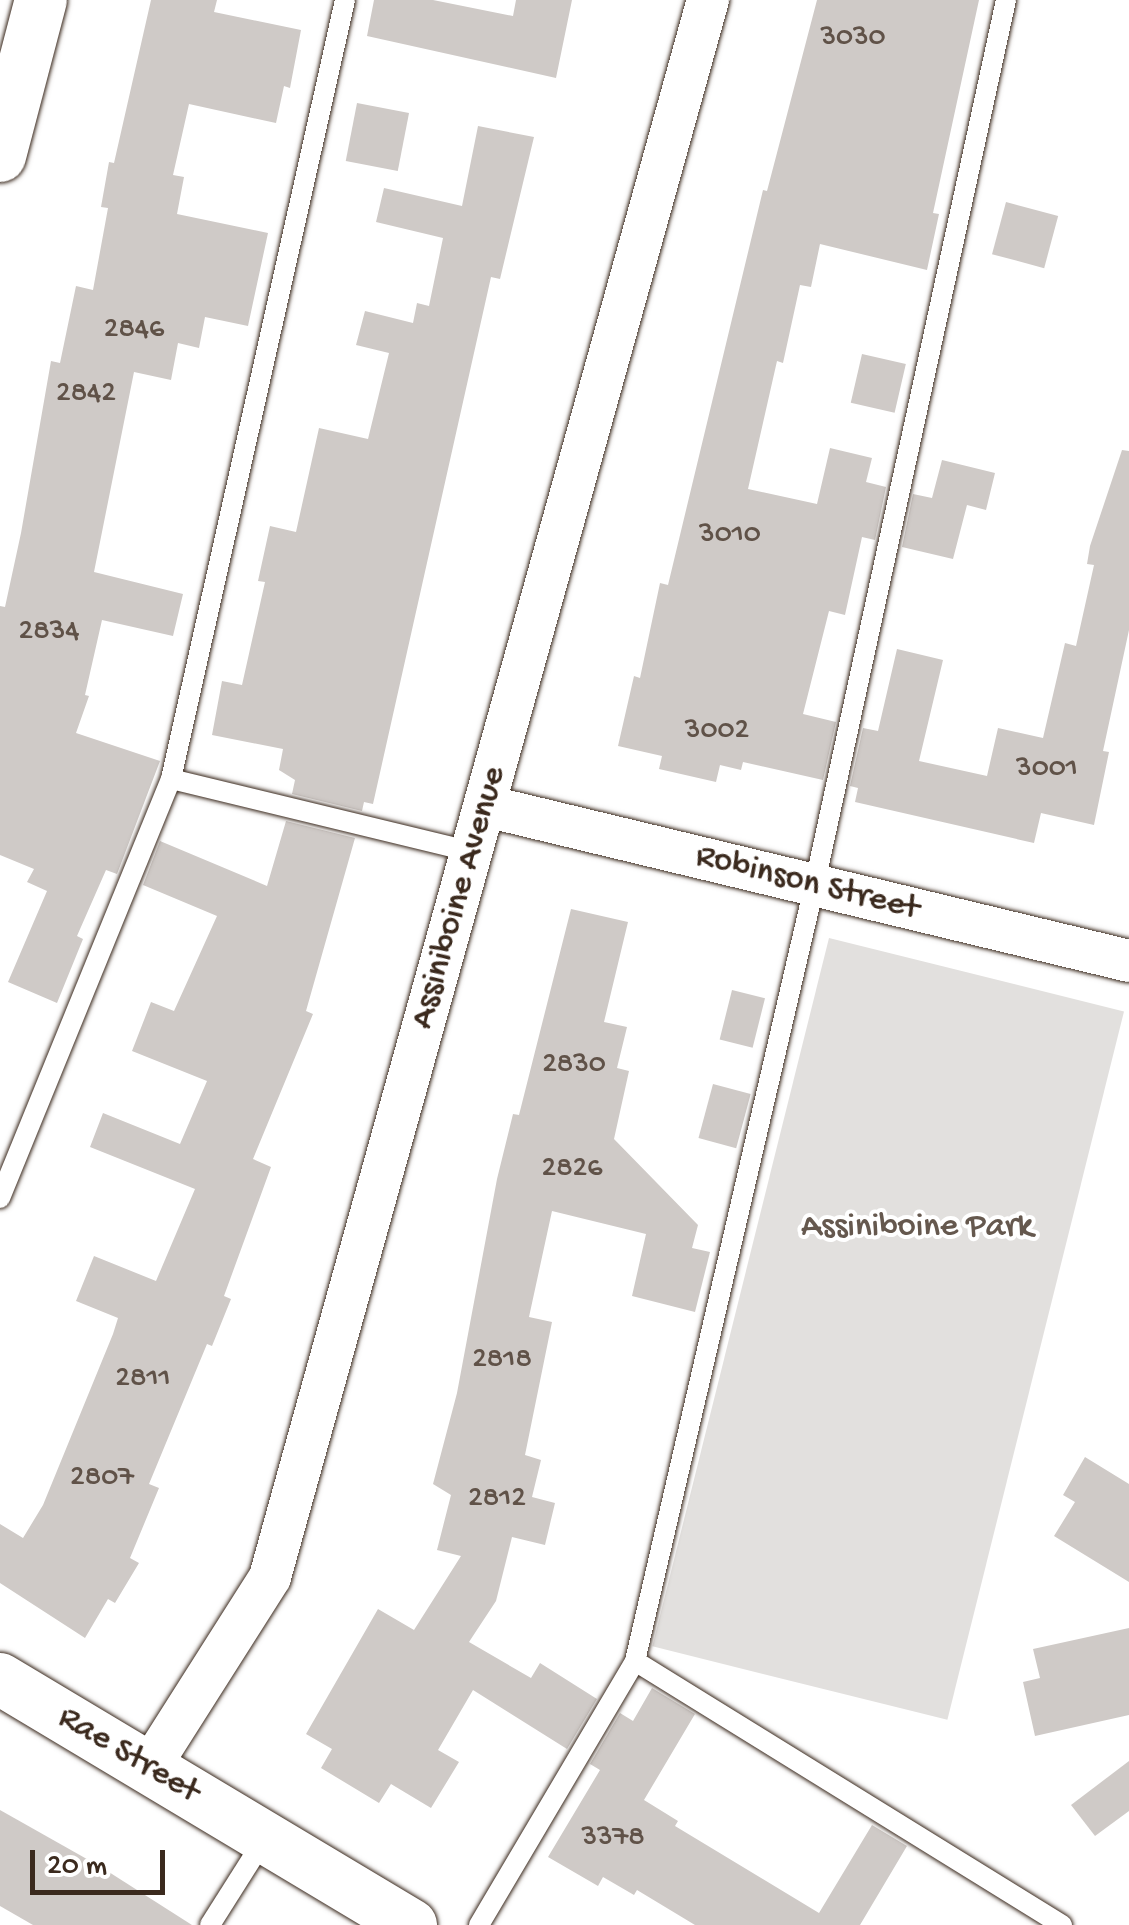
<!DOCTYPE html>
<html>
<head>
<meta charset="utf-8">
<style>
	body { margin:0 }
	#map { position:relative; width:1129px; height:1925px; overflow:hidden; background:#fff; font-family:"Gochi Hand",sans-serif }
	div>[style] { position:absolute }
	.green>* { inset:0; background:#e2e0de; transform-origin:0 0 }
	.building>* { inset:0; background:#cfcac7; transform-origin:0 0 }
	.roads { filter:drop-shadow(0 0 2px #3b2a1e) drop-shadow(0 0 2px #3b2a1e) }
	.service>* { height:20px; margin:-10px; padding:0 10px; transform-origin:10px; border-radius:10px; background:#fff }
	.minor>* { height:42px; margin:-21px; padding:0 21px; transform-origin:21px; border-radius:21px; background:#fff }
	.tertiary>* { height:52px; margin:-26px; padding:0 26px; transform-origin:26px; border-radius:26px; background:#fff }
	span { translate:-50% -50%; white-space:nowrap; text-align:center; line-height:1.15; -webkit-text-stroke:8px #fff; paint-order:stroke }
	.number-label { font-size:30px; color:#605248 }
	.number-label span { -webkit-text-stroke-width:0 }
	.street-label { font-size:35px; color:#3b2a1e }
	.park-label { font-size:35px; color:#65584e }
	.scale { position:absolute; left:30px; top:1850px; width:135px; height:45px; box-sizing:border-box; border:5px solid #3b2a1e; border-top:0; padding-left:12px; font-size:30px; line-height:35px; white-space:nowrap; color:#3b2a1e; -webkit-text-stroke:8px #fff; paint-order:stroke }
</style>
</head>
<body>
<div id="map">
	<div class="green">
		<div style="left:829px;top:938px;width:304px;height:730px;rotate:14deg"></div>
	</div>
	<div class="building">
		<div style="clip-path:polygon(151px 0,217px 0,214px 12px,301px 30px,290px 88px,284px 86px,276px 123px,189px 104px,173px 175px,184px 177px,177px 214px,268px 233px,248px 326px,205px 317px,199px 348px,178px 343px,171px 380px,134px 372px,94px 572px,183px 594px,173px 636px,102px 620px,85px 695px,89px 696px,76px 733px,160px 761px,117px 874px,106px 870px,77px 936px,83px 939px,57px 1003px,8px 982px,47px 891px,27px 882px,34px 869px,0 855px,0 606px,5px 607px,21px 533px,51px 361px,60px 363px,76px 286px,93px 290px,108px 208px,101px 207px,109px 162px,114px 163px)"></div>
		<div style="clip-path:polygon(374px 0,433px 0,513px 16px,516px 0,572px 0,556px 78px,367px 36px)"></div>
		<div style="clip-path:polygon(817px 0,979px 0,933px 213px,939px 214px,927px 270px,820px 244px,811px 287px,800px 285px,783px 363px,777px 361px,748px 489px,817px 504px,830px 448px,872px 458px,866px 482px,886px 487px,875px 540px,862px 537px,845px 615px,829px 611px,803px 714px,836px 722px,823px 780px,743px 762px,741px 770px,720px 765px,716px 782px,659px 769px,662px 756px,618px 746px,634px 676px,640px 678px,660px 583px,668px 585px,763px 190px,767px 191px)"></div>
		<div style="left:357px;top:103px;width:53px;height:59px;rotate:11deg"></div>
		<div style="clip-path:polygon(478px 126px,534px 137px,500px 279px,491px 277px,373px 804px,364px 802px,362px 811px,292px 794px,295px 780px,279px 770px,283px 749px,212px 735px,222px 681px,242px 685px,265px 582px,258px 581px,270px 526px,296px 532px,319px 428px,368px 439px,389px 353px,356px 345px,365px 311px,413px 323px,417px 303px,429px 306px,443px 238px,376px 222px,384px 188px,462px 206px)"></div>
		<div style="left:1006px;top:202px;width:54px;height:54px;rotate:15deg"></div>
		<div style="left:862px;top:354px;width:45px;height:50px;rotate:13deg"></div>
		<div style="clip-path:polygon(1122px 450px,1129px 451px,1129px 630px,1103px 751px,1109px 752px,1094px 825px,1041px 813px,1034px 843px,855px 802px,858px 788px,850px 786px,863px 728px,878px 731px,897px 649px,943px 660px,919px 761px,987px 776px,998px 728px,1043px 738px,1065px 643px,1076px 646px,1094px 565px,1087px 564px,1090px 546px)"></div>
		<div style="clip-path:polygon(942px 460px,995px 473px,986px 510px,967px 505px,953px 559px,902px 547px,913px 494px,932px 498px)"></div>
		<div style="clip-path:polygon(286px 821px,355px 838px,306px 1011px,313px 1014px,253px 1159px,271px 1167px,224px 1296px,231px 1299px,212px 1346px,207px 1344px,149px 1484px,159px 1488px,130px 1558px,139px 1563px,115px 1603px,108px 1599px,85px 1638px,0 1583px,0 1524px,23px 1538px,43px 1505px,113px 1334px,118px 1318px,76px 1301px,94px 1256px,156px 1281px,195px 1189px,90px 1147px,103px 1113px,180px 1144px,207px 1081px,132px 1051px,151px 1002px,174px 1011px,217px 916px,143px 885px,160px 841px,267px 886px)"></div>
		<div style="clip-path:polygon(571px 909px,628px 922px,604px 1022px,627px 1027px,617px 1068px,629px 1071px,614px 1139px,698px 1225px,692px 1248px,710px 1252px,695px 1312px,632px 1296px,646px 1234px,552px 1211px,529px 1317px,552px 1322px,525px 1455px,541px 1460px,532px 1497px,555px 1503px,545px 1545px,512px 1537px,496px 1601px,469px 1642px,531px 1678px,540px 1663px,597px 1699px,567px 1749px,473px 1690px,438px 1750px,459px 1762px,431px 1808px,391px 1784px,379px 1803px,321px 1768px,332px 1749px,306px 1734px,378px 1609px,414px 1630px,461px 1556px,437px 1550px,451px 1495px,433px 1484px,457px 1393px,497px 1179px,513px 1114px,519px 1115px)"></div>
		<div style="left:732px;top:990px;width:34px;height:51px;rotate:14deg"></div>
		<div style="left:713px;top:1084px;width:39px;height:56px;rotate:15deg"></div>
		<div style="clip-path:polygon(1085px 1457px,1129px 1484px,1129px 1582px,1054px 1536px,1075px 1502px,1063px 1495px)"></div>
		<div style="clip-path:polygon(1129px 1628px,1129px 1715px,1035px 1736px,1023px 1682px,1040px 1678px,1033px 1649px)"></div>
		<div style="clip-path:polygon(652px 1688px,695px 1714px,644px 1800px,678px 1821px,675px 1826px,819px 1913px,872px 1825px,907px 1846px,860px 1925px,695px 1925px,637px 1890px,634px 1895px,603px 1877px,598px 1886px,548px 1857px,600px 1770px,590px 1764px,620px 1713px,633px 1721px)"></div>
		<div style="clip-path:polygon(1129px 1761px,1129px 1811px,1095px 1836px,1071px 1805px)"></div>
		<div style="clip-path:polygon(0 1810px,101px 1867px,192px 1925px,33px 1925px,0 1906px)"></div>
	</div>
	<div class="roads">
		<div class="service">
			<div style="left:1006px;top:0;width:908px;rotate:102.21deg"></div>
			<div style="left:814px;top:887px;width:794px;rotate:103.02deg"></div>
			<div style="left:635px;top:1661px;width:502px;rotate:31.73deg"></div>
			<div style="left:171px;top:779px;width:311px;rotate:13.6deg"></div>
			<div style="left:0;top:1198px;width:453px;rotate:-67.8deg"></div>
			<div style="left:171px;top:779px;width:798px;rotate:-77.41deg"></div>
			<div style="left:210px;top:1925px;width:103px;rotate:-57.7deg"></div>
			<div style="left:479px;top:1925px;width:307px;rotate:-59.4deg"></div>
		</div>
		<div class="minor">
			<div style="left:486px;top:806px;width:661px;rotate:13.55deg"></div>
			<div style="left:149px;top:1768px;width:226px;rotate:-57.6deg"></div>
			<div style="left:270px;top:1577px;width:1637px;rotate:-74.48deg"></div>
		</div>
		<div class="tertiary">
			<div style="left:0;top:156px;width:161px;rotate:-75.3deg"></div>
			<div style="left:0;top:1679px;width:479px;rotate:30.9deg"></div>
		</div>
	</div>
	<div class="number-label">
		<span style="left:853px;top:39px">3030</span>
		<span style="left:134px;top:331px">2846</span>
		<span style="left:86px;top:395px">2842</span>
		<span style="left:730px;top:536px">3010</span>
		<span style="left:49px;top:633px">2834</span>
		<span style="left:717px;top:732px">3002</span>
		<span style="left:1047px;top:770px">3001</span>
		<span style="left:574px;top:1066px">2830</span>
		<span style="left:572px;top:1170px">2826</span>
		<span style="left:502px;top:1361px">2818</span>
		<span style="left:143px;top:1380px">2811</span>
		<span style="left:102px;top:1479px">2807</span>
		<span style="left:497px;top:1500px">2812</span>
		<span style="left:613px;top:1839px">3378</span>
	</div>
	<div class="street-label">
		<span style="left:807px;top:884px;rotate:14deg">Robinson Street</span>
		<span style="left:460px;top:898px;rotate:-74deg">Assiniboine Avenue</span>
		<span style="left:128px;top:1756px;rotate:31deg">Rae Street</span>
	</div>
	<div class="park-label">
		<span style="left:917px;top:1228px">Assiniboine Park</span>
	</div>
	<div class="scale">20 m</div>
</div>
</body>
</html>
